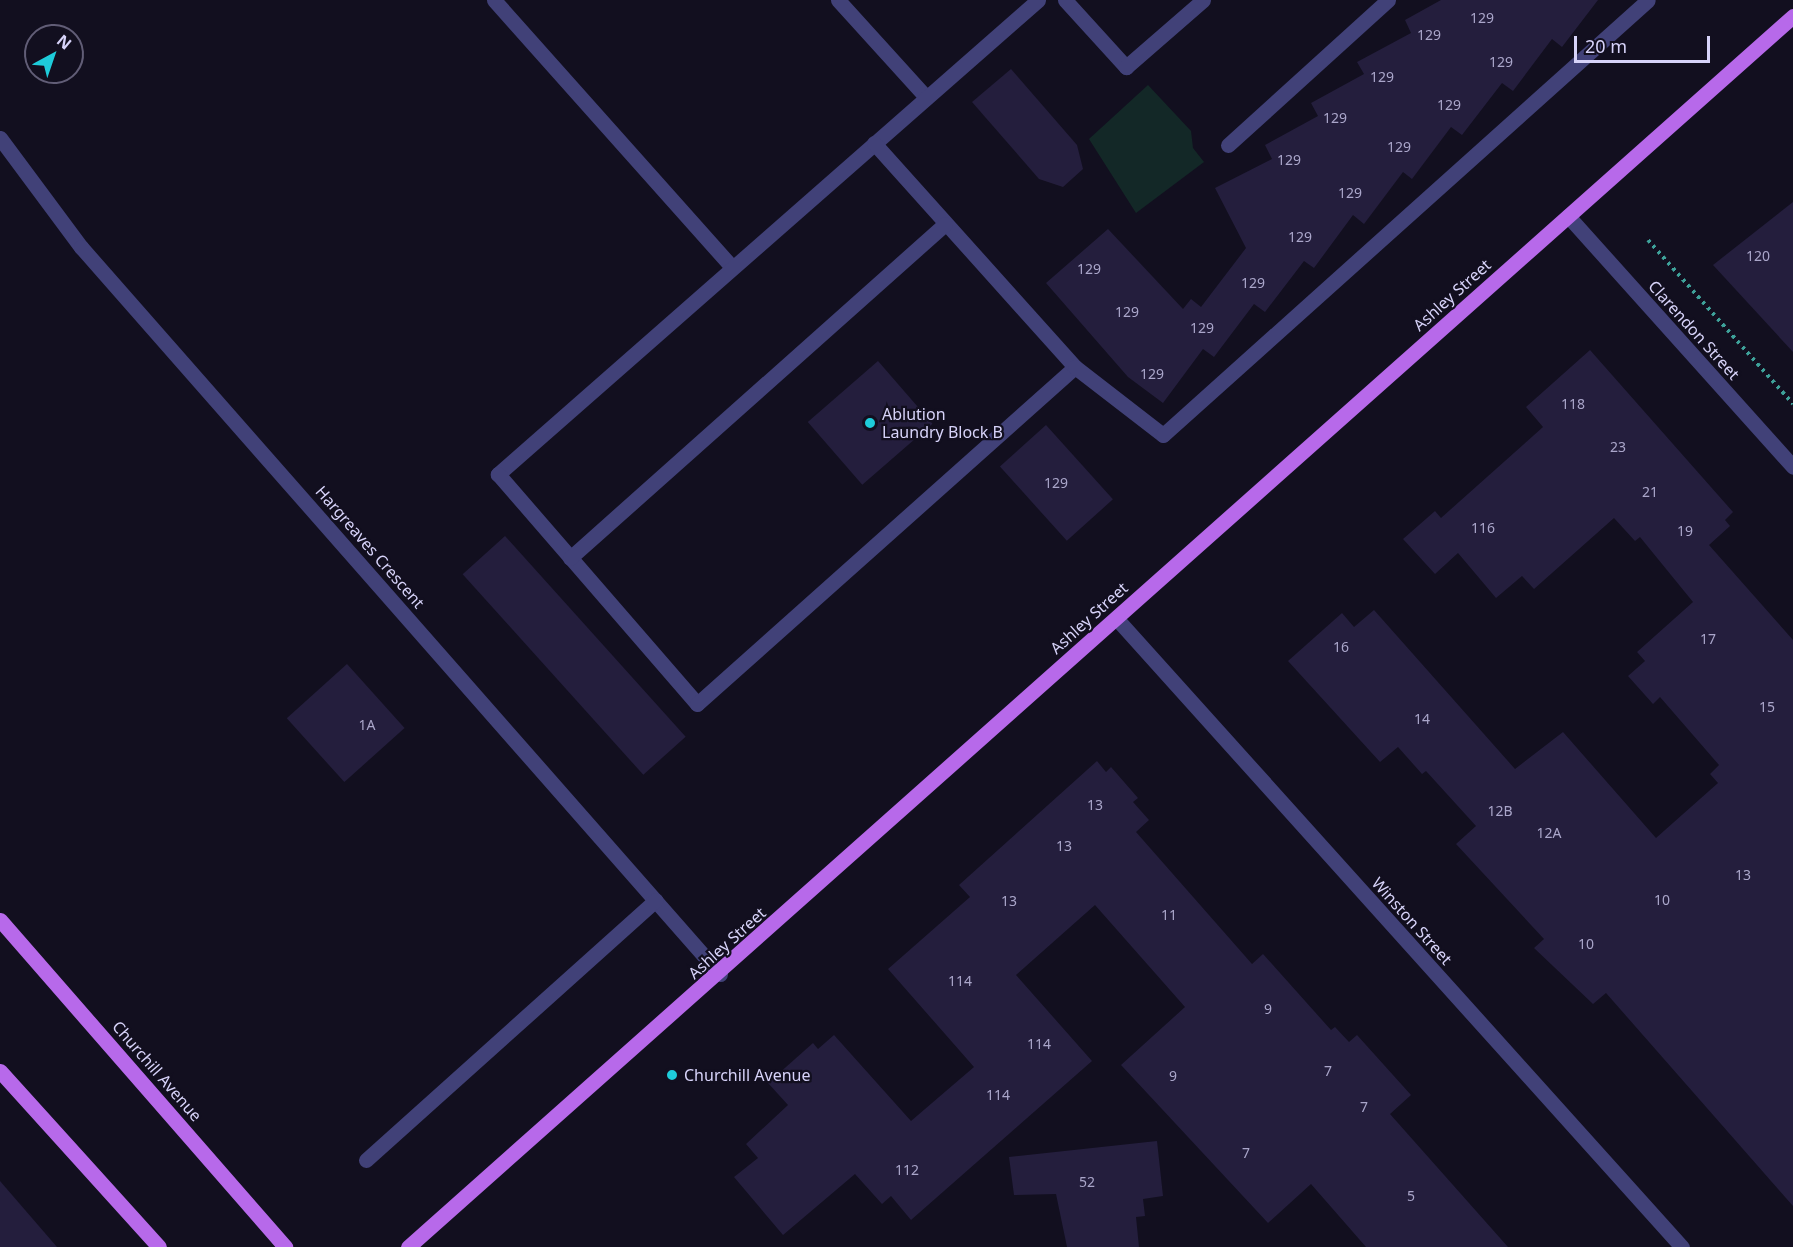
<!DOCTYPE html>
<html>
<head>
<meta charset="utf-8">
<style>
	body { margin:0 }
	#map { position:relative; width:1793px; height:1247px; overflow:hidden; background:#120f1f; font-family:"Noto Sans",sans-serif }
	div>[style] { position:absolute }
	.green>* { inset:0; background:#132827 }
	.building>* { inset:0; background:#241e3d; transform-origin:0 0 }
	.path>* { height:4px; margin-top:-2px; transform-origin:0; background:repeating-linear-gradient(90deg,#3ea29a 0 3px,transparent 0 7.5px) }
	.minor>* { height:15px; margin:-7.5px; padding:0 7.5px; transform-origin:7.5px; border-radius:7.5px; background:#414178 }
	.major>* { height:15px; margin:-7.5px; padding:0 7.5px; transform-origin:7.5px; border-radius:7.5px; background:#b769ea }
	.dots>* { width:16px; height:16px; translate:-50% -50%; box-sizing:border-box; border:3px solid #120f1f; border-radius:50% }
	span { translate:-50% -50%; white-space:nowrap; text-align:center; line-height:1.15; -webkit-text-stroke:4.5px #120f1f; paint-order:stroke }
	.number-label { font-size:14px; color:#aaa6ca }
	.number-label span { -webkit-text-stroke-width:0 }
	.street-label { font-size:16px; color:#d7d3f9 }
	.poi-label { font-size:16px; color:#d7d3f9 }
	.left { translate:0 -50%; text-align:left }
	.north { position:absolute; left:24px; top:24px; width:60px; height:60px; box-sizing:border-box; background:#120f1f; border:2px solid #615d76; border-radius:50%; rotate:40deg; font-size:16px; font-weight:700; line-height:24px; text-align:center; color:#d7d3f9 }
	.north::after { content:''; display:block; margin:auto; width:21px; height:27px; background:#1eccda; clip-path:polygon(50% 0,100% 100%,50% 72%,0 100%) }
	.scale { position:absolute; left:1574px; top:36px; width:136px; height:27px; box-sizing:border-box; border:3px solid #d7d3f9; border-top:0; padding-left:8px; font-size:18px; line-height:21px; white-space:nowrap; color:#d7d3f9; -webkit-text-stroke:4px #120f1f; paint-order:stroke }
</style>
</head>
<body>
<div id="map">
	<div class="green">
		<div style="clip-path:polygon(1148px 85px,1191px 131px,1193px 148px,1204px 162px,1136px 213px,1089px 139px)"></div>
	</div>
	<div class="building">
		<div style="clip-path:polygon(1441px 0,1598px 0,1562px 47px,1552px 39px,1513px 91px,1502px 83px,1462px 135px,1451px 127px,1412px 179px,1403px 172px,1364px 224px,1353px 215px,1314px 268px,1304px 261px,1265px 312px,1254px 304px,1214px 357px,1203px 349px,1163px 403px,1128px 377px,1046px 283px,1108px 229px,1183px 309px,1191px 299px,1201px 307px,1246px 248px,1215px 188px,1272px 159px,1265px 145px,1318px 116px,1311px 103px,1364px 74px,1357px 62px,1411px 33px,1405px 20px)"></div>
		<div style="clip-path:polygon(1011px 69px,1077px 145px,1083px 169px,1063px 187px,1039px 179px,972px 102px)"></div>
		<div style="clip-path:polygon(1793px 202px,1793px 352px,1713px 265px)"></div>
		<div style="clip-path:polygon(1590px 350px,1733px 512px,1725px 520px,1730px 526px,1709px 545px,1793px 640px,1793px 1206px,1606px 993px,1593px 1004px,1534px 948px,1544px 939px,1456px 844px,1476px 826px,1426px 771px,1422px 774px,1398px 747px,1380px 762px,1288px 661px,1342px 613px,1354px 627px,1374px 610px,1515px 769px,1563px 732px,1656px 838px,1718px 783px,1710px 774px,1719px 765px,1660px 697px,1653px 704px,1628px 676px,1645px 661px,1637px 652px,1693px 602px,1640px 537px,1635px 541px,1614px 518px,1534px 589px,1522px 576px,1496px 598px,1458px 553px,1435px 574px,1403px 539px,1435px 511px,1441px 518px,1543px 427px,1526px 407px)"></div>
		<div style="left:878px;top:361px;width:83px;height:93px;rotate:49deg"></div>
		<div style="left:1046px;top:425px;width:100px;height:62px;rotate:48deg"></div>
		<div style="left:505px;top:536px;width:270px;height:57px;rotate:48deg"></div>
		<div style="left:347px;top:664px;width:86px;height:81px;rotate:48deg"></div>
		<div style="clip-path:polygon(1097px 761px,1106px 772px,1111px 767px,1138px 798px,1133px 802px,1149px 820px,1136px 832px,1252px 964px,1263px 954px,1331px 1030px,1335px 1027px,1349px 1042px,1357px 1035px,1411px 1095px,1390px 1114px,1508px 1247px,1366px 1247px,1311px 1184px,1268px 1223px,1121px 1065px,1185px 1007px,1095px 905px,1016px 975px,1092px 1061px,911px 1220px,891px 1196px,882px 1204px,855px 1174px,783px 1235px,734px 1177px,758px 1158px,746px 1144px,788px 1105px,768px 1083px,813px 1043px,818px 1049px,834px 1035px,911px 1121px,974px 1067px,888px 969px,970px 897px,959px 885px)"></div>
		<div style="clip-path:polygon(1157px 1141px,1163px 1196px,1143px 1199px,1145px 1216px,1136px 1217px,1139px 1247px,1067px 1247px,1056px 1194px,1014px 1195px,1009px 1157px)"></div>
		<div style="clip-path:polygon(0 1181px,57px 1247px,0 1247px)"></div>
	</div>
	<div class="path">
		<div style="left:1648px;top:240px;width:219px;rotate:48.5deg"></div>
	</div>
	<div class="minor">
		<div style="left:494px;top:0;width:358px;rotate:48.3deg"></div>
		<div style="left:838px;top:0;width:131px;rotate:47.8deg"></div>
		<div style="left:1038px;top:0;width:719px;rotate:138.72deg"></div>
		<div style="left:498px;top:474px;width:304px;rotate:49.1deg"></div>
		<div style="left:697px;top:704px;width:506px;rotate:-41.72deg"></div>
		<div style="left:1065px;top:0;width:91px;rotate:47.7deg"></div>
		<div style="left:1126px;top:67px;width:102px;rotate:-41deg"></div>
		<div style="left:0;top:138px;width:136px;rotate:53.4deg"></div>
		<div style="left:81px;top:247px;width:968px;rotate:48.69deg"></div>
		<div style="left:874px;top:143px;width:301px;rotate:48.1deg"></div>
		<div style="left:1075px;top:367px;width:111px;rotate:37.7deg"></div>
		<div style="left:1163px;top:435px;width:651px;rotate:-41.89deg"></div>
		<div style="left:1228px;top:145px;width:216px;rotate:-42.2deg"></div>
		<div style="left:1568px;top:216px;width:337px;rotate:48.1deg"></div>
		<div style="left:570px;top:558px;width:502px;rotate:-41.69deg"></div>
		<div style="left:1116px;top:618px;width:846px;rotate:48.02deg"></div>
		<div style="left:366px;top:1160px;width:389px;rotate:-41.9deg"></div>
	</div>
	<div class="major">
		<div style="left:0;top:920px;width:434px;rotate:48.9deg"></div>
		<div style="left:0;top:1071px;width:237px;rotate:47.9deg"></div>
		<div style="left:408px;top:1247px;width:1853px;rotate:-41.63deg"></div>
	</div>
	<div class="dots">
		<div style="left:870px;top:423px;background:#1eccda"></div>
		<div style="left:672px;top:1075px;background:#1eccda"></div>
	</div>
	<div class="number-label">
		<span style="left:1482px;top:18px">129</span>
		<span style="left:1429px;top:35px">129</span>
		<span style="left:1501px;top:62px">129</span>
		<span style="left:1382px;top:77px">129</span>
		<span style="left:1449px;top:105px">129</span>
		<span style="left:1335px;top:118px">129</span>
		<span style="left:1399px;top:147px">129</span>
		<span style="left:1289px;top:160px">129</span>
		<span style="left:1350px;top:193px">129</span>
		<span style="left:1300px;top:237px">129</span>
		<span style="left:1758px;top:256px">120</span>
		<span style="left:1089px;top:269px">129</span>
		<span style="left:1253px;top:283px">129</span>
		<span style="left:1127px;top:312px">129</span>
		<span style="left:1202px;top:328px">129</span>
		<span style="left:1152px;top:374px">129</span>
		<span style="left:1573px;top:404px">118</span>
		<span style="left:1618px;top:447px">23</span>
		<span style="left:1056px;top:483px">129</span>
		<span style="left:1650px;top:492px">21</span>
		<span style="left:1483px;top:528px">116</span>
		<span style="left:1685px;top:531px">19</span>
		<span style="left:1708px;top:639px">17</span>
		<span style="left:1341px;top:647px">16</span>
		<span style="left:1767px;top:707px">15</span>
		<span style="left:1422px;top:719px">14</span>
		<span style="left:367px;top:725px">1A</span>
		<span style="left:1095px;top:805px">13</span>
		<span style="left:1500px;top:811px">12B</span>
		<span style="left:1549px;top:833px">12A</span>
		<span style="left:1064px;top:846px">13</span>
		<span style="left:1743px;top:875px">13</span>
		<span style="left:1662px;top:900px">10</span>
		<span style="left:1009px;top:901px">13</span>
		<span style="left:1169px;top:915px">11</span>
		<span style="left:1586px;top:944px">10</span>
		<span style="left:960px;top:981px">114</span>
		<span style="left:1268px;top:1009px">9</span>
		<span style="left:1039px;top:1044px">114</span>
		<span style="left:1328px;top:1071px">7</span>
		<span style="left:1173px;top:1076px">9</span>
		<span style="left:998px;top:1095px">114</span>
		<span style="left:1364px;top:1107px">7</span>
		<span style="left:1246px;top:1153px">7</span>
		<span style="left:907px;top:1170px">112</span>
		<span style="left:1087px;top:1182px">52</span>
		<span style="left:1411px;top:1196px">5</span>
	</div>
	<div class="street-label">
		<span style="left:1452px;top:295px;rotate:-42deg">Ashley Street</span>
		<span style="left:1694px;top:330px;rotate:48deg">Clarendon Street</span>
		<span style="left:370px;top:547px;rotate:49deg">Hargreaves Crescent</span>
		<span style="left:1089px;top:618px;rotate:-42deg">Ashley Street</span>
		<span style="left:1412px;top:921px;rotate:48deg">Winston Street</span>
		<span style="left:727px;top:943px;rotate:-42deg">Ashley Street</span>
		<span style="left:157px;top:1071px;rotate:49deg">Churchill Avenue</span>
	</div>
	<div class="poi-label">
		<span class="left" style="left:882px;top:423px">Ablution<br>Laundry Block B</span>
		<span class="left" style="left:684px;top:1075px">Churchill Avenue</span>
	</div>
	<div class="north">N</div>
	<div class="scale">20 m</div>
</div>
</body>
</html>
